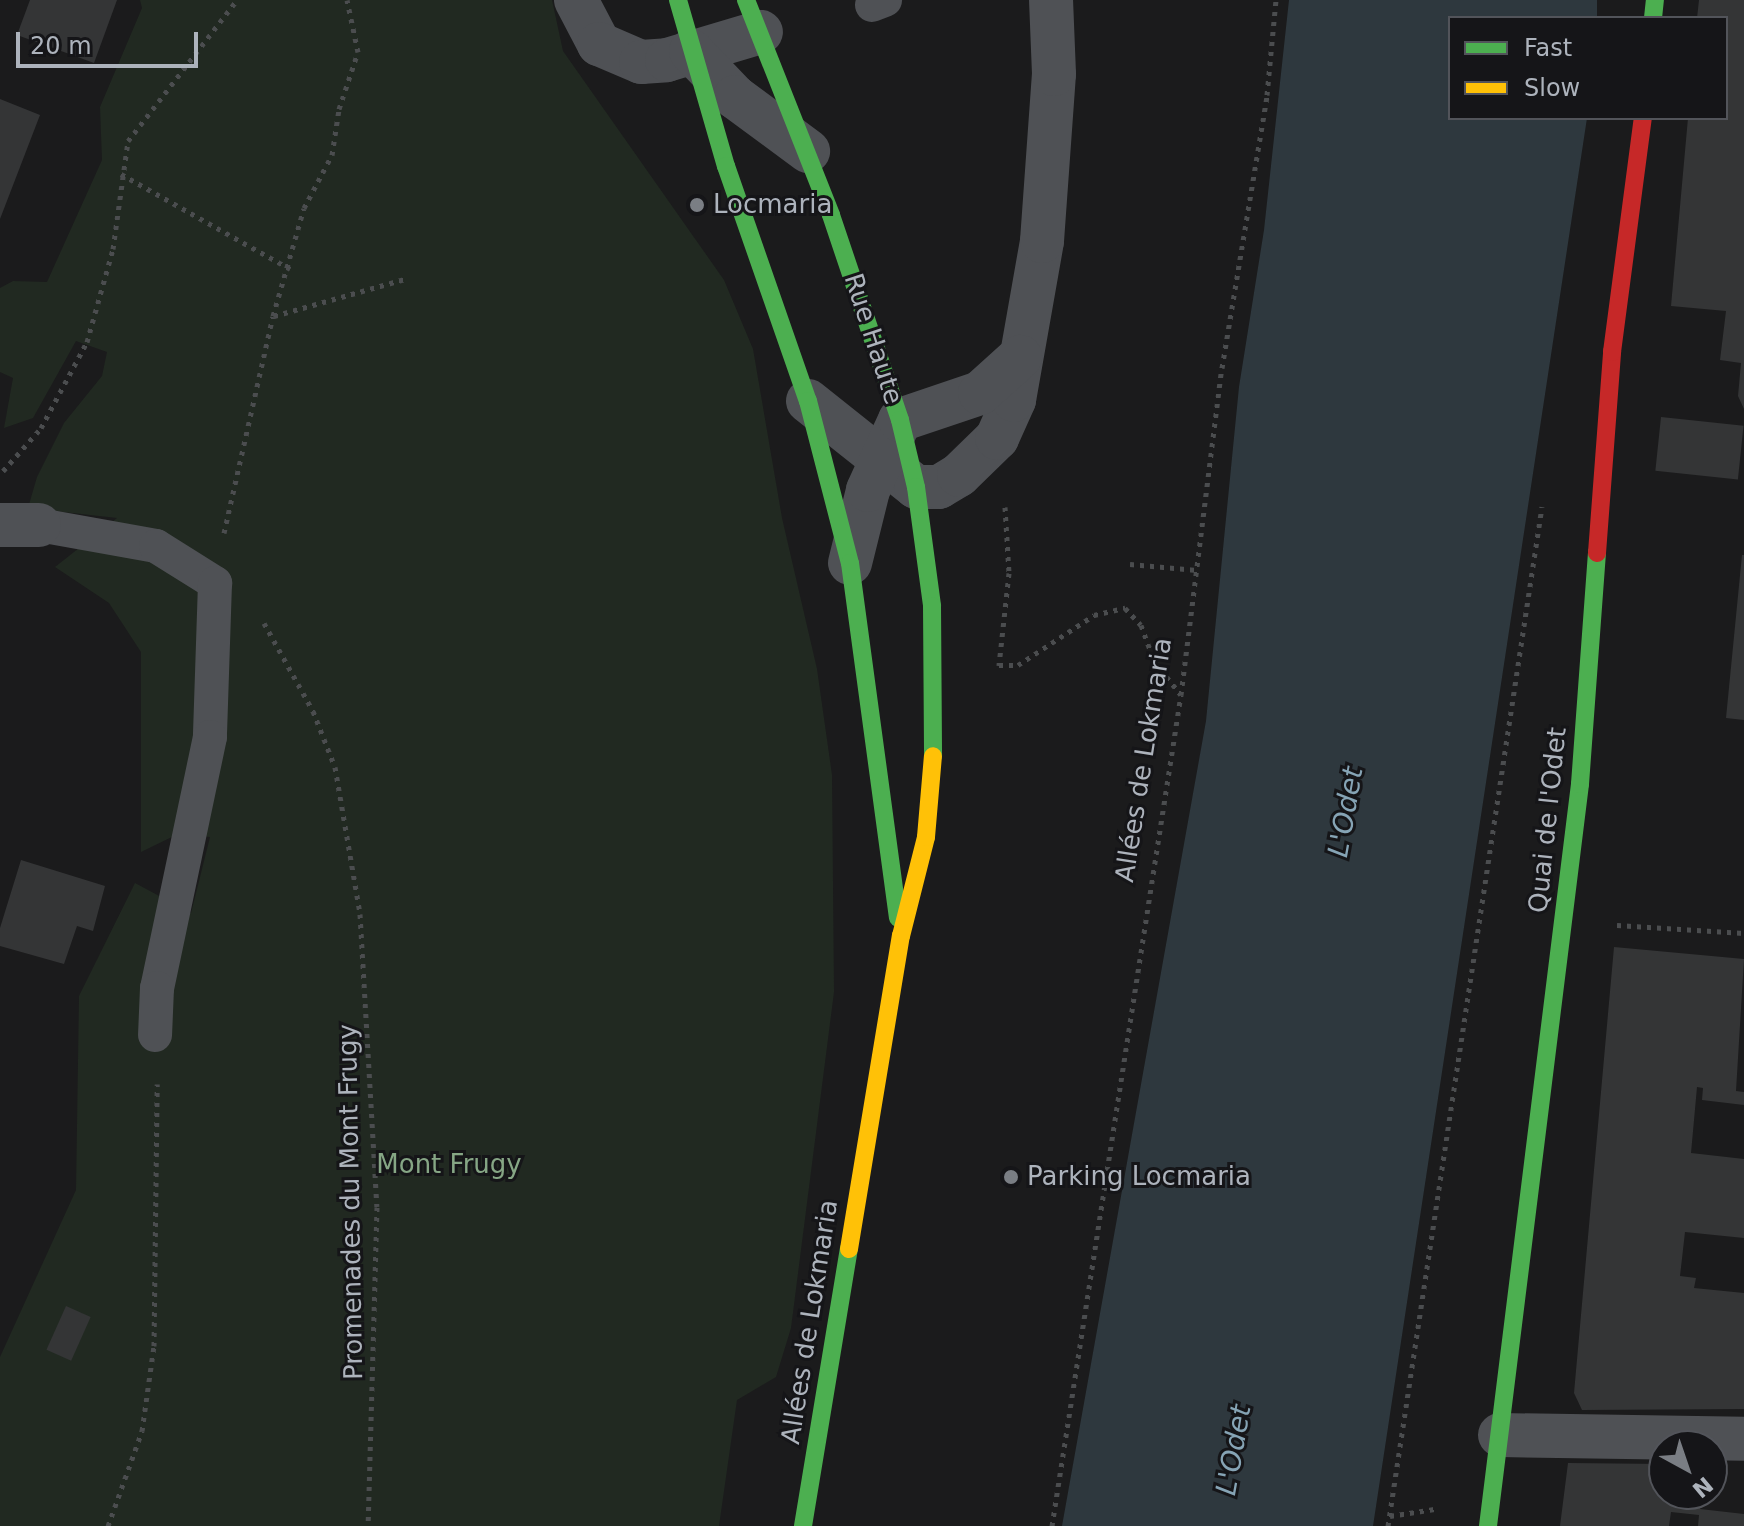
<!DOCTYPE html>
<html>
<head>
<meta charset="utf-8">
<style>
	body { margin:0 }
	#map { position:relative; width:1744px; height:1526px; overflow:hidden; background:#1b1b1c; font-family:"DejaVu Sans",sans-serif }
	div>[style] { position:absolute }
	.green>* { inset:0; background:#212921 }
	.water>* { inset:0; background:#2e383e }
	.building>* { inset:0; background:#343536; transform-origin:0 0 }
	.path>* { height:5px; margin-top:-2.5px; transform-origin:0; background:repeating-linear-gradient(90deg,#4b4d4f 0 4px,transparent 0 10px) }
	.lane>* { height:34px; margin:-17px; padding:0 17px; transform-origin:17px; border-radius:17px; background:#4f5155 }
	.street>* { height:44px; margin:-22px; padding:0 22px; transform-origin:22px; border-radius:22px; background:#4f5155 }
	.fast>* { height:18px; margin:-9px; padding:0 9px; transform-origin:9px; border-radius:9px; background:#4caf50 }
	.slow>* { height:18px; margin:-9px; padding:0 9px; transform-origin:9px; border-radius:9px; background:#ffc107 }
	.jam>* { height:18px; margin:-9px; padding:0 9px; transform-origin:9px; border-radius:9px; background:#c62828 }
	.dots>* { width:22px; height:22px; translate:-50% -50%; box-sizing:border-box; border:4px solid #151518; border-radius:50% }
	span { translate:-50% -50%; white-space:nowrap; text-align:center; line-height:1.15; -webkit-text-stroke:6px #151518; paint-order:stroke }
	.poi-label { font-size:26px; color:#adb3bc }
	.left { translate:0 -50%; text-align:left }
	.street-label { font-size:26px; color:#adb3bc }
	.park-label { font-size:26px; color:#86a685 }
	.water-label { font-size:28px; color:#86a4b5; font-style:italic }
	.legend { position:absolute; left:1448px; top:16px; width:280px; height:104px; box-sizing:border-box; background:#151518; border:2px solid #52545a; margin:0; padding:10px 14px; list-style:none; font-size:24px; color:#adb3bc }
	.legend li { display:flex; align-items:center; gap:16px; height:40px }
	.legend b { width:40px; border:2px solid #52545a }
	.north { position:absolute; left:1648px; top:1430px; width:80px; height:80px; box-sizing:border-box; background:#151518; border:2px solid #52545a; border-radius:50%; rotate:140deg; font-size:22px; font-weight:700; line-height:32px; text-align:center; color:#adb3bc }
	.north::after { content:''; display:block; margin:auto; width:28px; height:36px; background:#7a7e84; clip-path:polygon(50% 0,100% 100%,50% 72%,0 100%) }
	.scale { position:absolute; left:16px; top:32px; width:182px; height:36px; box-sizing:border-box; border:4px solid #adb3bc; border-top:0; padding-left:10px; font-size:24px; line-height:28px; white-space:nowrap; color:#adb3bc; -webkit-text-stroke:6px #151518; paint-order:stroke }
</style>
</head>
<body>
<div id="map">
	<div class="green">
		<div style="clip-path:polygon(140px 0,552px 0,563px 51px,724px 280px,753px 349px,782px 518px,817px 669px,832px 775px,834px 992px,791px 1328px,776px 1377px,737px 1400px,719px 1526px,0 1526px,0 1357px,76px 1190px,79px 996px,135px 883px,191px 913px,210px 837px,178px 834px,141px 852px,141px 652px,109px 603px,55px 567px,117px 518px,28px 508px,37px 477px,64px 423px,102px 376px,107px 352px,76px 341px,33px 418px,4px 428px,13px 378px,0 372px,0 288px,13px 281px,47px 282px,102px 160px,100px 107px,142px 8px)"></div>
	</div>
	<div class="water">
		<div style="clip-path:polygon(1289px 0,1597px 0,1597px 18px,1450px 18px,1450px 118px,1587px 118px,1373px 1526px,1062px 1526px,1206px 721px,1239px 387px,1264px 230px)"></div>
	</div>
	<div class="building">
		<div style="clip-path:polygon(30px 0,117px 0,94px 63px,17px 35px)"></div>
		<div style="clip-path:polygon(1699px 0,1744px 0,1744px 409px,1738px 396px,1741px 363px,1720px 360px,1726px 311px,1671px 306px,1688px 118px,1726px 118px,1726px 18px,1697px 18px)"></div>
		<div style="clip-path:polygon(0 99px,40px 115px,0 219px)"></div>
		<div style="left:1661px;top:417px;width:83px;height:54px;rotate:6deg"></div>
		<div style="clip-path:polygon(1742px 555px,1744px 555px,1744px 720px,1726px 718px)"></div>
		<div style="clip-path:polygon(21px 860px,105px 886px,93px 931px,77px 926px,64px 964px,0 946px,0 928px)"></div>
		<div style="clip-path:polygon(1614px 947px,1744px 959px,1736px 1091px,1744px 1092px,1744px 1105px,1702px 1100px,1703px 1088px,1697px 1087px,1691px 1153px,1744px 1159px,1744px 1238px,1685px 1232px,1680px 1276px,1696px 1278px,1694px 1288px,1744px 1293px,1744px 1409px,1582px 1410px,1574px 1393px)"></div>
		<div style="left:66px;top:1306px;width:27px;height:48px;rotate:24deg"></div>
		<div style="clip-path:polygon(1568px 1463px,1664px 1464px,1664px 1494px,1702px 1494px,1700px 1509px,1744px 1514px,1744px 1526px,1698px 1526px,1699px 1515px,1671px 1512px,1669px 1526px,1560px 1526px)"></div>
	</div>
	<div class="path">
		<div style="left:121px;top:174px;width:194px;rotate:29.3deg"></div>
		<div style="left:274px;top:316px;width:136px;rotate:-15.8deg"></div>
		<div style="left:3px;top:471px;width:57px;rotate:-48.5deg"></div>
		<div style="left:41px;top:428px;width:98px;rotate:-61.9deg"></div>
		<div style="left:87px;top:342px;width:97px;rotate:-74.4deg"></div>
		<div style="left:113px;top:249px;width:109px;rotate:-82.1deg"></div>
		<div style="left:128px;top:141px;width:178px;rotate:-52.3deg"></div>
		<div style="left:1005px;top:507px;width:66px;rotate:86.5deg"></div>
		<div style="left:1009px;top:573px;width:93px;rotate:96.2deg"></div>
		<div style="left:999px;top:665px;width:19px"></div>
		<div style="left:1018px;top:665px;width:91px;rotate:-33.3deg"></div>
		<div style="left:1094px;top:615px;width:32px;rotate:-13deg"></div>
		<div style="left:1125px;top:608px;width:23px;rotate:47deg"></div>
		<div style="left:1141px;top:625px;width:38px;rotate:70deg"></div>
		<div style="left:1154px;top:661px;width:43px;rotate:51.5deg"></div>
		<div style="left:224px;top:533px;width:222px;rotate:-77.3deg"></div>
		<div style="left:273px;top:316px;width:112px;rotate:-74deg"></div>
		<div style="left:304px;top:208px;width:60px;rotate:-62.2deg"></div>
		<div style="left:332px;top:155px;width:47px;rotate:-81.3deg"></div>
		<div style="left:339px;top:109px;width:60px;rotate:-71.6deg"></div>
		<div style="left:358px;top:52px;width:53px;rotate:-101.9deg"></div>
		<div style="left:1130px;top:564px;width:67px;rotate:5.1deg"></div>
		<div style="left:264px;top:623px;width:101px;rotate:60.9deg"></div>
		<div style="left:313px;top:711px;width:60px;rotate:68.6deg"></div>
		<div style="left:335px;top:767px;width:149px;rotate:80.3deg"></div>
		<div style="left:360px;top:914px;width:293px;rotate:86.7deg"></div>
		<div style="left:377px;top:1207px;width:319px;rotate:91.6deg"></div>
		<div style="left:1617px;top:925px;width:127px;rotate:3.6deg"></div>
		<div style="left:1390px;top:1516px;width:45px;rotate:-9deg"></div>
		<div style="left:108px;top:1526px;width:101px;rotate:-70.3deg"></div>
		<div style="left:142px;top:1431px;width:86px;rotate:-82deg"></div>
		<div style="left:154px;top:1346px;width:262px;rotate:-89.3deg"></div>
		<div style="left:1052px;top:1526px;width:841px;rotate:-81.18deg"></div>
		<div style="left:1181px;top:695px;width:330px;rotate:-82.9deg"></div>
		<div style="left:1222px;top:368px;width:277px;rotate:-80.6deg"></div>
		<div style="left:1267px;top:95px;width:95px;rotate:-84.6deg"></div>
		<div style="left:1388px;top:1526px;width:1031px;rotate:-81.41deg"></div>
	</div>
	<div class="lane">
		<div style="left:872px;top:5px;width:14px;rotate:-21deg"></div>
		<div style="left:39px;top:525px;width:119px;rotate:10.2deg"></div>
		<div style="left:156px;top:546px;width:70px;rotate:32.1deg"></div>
		<div style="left:215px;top:583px;width:154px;rotate:91.9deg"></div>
		<div style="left:210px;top:737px;width:257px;rotate:101.9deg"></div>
		<div style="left:157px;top:988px;width:47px;rotate:92.4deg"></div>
	</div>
	<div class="street">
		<div style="left:576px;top:0;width:50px;rotate:62.4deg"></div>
		<div style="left:599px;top:44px;width:46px;rotate:23.2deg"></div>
		<div style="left:641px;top:62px;width:26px;rotate:-4deg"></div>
		<div style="left:667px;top:60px;width:98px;rotate:-16.6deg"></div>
		<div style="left:691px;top:51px;width:64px;rotate:46.3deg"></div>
		<div style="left:735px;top:97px;width:91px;rotate:36.5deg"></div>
		<div style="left:808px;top:401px;width:138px;rotate:38.5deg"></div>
		<div style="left:916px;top:487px;width:23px"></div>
		<div style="left:939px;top:487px;width:23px;rotate:-31deg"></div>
		<div style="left:959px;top:475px;width:53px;rotate:-44.2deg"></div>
		<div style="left:997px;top:438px;width:42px;rotate:-65.9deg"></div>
		<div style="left:1014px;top:400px;width:161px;rotate:-80deg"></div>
		<div style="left:1042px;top:241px;width:167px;rotate:-85.9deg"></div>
		<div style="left:1054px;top:74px;width:74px;rotate:-92.3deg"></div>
		<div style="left:0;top:525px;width:39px"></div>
		<div style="left:850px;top:563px;width:75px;rotate:-76.1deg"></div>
		<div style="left:868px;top:490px;width:77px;rotate:-65.4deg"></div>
		<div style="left:900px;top:420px;width:84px;rotate:-18.6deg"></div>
		<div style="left:980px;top:393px;width:54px;rotate:-42deg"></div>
		<div style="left:1500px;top:1435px;width:244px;rotate:0.9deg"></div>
	</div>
	<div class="fast">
		<div style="left:678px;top:0;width:173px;rotate:73.9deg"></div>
		<div style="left:726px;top:166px;width:249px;rotate:70.8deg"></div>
		<div style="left:808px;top:401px;width:167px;rotate:75.5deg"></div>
		<div style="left:850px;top:563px;width:358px;rotate:82.3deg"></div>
		<div style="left:746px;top:0;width:231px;rotate:68.4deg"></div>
		<div style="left:831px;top:215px;width:216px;rotate:71.4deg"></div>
		<div style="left:900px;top:420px;width:69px;rotate:76.6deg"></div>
		<div style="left:916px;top:487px;width:120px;rotate:82.3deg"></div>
		<div style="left:932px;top:606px;width:150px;rotate:89.6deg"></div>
		<div style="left:1653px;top:18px;width:18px;rotate:-84deg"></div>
		<div style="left:803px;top:1526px;width:281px;rotate:-80.6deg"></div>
		<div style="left:1488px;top:1526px;width:748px;rotate:-82.93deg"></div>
		<div style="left:1580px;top:784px;width:232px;rotate:-85.8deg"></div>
	</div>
	<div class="slow">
		<div style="left:849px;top:1249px;width:317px;rotate:-80.6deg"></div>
		<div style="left:901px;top:936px;width:102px;rotate:-75.8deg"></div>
		<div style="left:926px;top:837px;width:81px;rotate:-85.1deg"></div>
	</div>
	<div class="jam">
		<div style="left:1597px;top:553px;width:202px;rotate:-85.7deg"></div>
		<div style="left:1612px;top:352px;width:236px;rotate:-82.5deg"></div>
	</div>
	<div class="dots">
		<div style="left:697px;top:205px;background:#7a7e84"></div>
		<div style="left:1011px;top:1177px;background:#7a7e84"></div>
	</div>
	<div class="poi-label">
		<span class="left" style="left:713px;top:205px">Locmaria</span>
		<span class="left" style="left:1027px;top:1177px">Parking Locmaria</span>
	</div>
	<div class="street-label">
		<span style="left:873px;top:339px;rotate:72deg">Rue Haute</span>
		<span style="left:1144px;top:760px;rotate:-81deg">Allées de Lokmaria</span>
		<span style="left:1548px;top:820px;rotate:-84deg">Quai de l'Odet</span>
		<span style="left:351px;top:1202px;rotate:-91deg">Promenades du Mont Frugy</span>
		<span style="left:810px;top:1322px;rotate:-81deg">Allées de Lokmaria</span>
	</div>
	<div class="park-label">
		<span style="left:449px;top:1165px">Mont Frugy</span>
	</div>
	<div class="water-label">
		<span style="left:1346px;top:812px;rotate:-80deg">L'Odet</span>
		<span style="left:1234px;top:1450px;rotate:-80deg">L'Odet</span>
	</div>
	<ul class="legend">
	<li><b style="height:10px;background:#4caf50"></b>Fast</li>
	<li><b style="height:10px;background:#ffc107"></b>Slow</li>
	</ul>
	<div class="north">N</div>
	<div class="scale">20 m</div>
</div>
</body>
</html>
